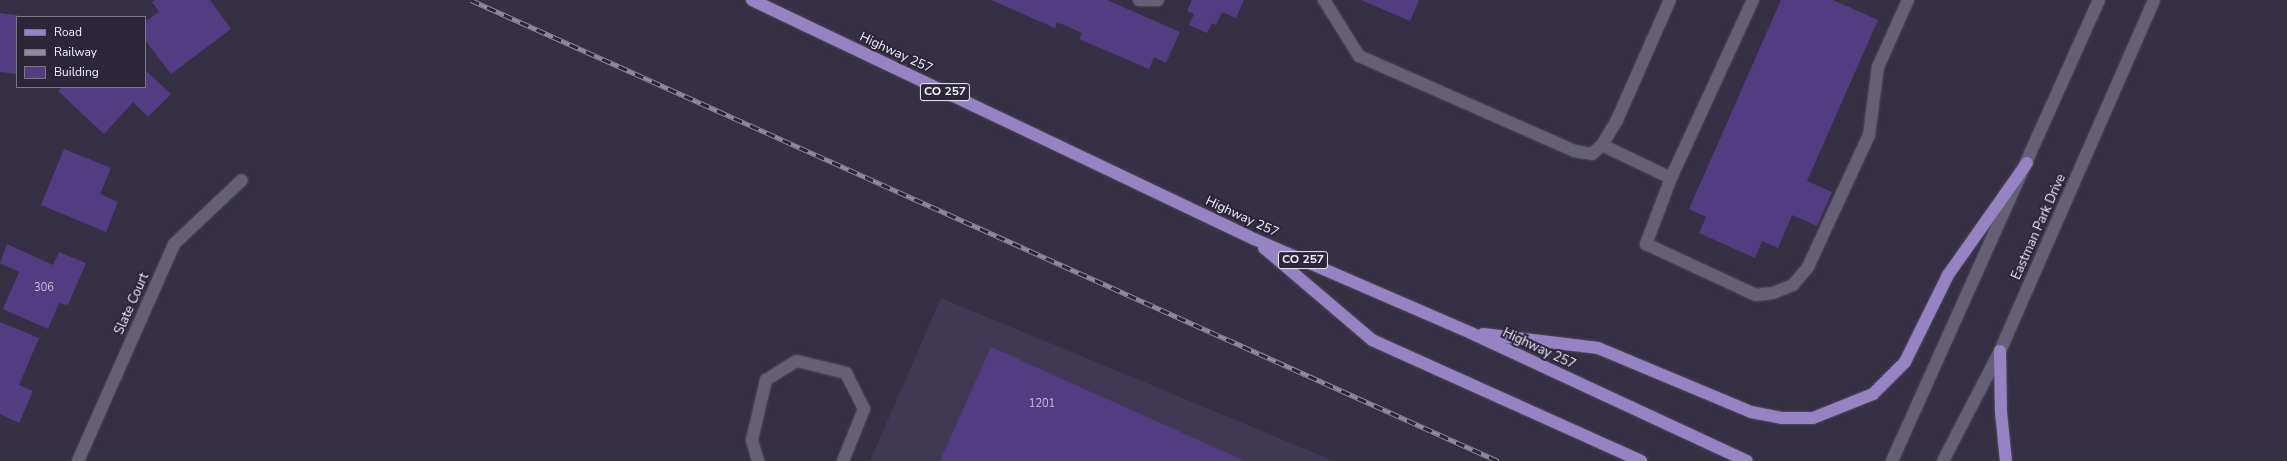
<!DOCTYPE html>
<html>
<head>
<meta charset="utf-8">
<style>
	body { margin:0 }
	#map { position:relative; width:2287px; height:461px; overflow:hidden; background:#363044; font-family:"Nunito Sans",sans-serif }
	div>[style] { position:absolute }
	.built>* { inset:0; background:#413953 }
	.building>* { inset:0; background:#543c82 }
	.roads { filter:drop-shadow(0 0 1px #504c5c) drop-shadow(0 0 1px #504c5c) }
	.minor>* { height:12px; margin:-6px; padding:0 6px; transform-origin:6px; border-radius:6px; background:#656075 }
	.major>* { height:12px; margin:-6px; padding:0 6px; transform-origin:6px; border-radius:6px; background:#9683c3 }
	.rail>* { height:4.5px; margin-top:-2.25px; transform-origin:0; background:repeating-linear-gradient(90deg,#2c2639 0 9px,#908c9c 0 18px); box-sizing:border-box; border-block:1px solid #908c9c }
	span { translate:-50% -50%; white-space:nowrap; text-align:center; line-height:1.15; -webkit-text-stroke:4px #2c2639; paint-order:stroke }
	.number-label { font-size:11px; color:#cac2de }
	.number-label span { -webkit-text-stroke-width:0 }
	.shield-label span { padding:1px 3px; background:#2c2639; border:1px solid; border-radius:3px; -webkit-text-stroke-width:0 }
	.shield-label { font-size:12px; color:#f2effc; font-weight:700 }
	.street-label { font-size:13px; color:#f2effc }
	.legend { position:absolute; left:16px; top:16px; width:130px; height:72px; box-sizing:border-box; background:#2c2639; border:1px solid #7b7687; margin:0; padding:5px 7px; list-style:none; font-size:12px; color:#f2effc }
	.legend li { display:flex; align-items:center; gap:8px; height:20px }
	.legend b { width:20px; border:1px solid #7b7687 }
</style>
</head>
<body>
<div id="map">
	<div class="built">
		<div style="clip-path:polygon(941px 298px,1334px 461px,870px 461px)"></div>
	</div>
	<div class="building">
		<div style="clip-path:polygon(155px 0,210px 0,231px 29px,171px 74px,145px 40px,145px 22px,159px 12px,152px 2px)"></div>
		<div style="clip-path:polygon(991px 0,1107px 0,1180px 32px,1166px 63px,1154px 57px,1149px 69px,1079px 39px,1082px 33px,1057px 22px,1055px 28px)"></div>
		<div style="clip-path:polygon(1192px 0,1244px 0,1236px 18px,1222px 12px,1216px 25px,1212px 23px,1207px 33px,1189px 25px,1194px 14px,1187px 11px)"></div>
		<div style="clip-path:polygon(1361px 0,1419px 0,1410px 21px)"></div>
		<div style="clip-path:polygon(1781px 0,1833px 0,1878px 20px,1807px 181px,1832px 192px,1817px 226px,1792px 215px,1778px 248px,1762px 241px,1755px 258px,1699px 233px,1706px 217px,1689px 209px)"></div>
		<div style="clip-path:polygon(0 13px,21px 16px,17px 17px,17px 74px,0 72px)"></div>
		<div style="clip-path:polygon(145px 70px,171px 94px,148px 117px,133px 102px,104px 134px,58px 91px,62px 87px,145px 87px)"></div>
		<div style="clip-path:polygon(64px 149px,111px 168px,100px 194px,118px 202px,106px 232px,41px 205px)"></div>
		<div style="clip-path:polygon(7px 244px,53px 265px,59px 252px,86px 263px,68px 305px,59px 303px,48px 329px,3px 309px,19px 272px,0 263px)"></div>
		<div style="clip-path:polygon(0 322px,39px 338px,19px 385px,33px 391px,19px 423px,0 414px)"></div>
		<div style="clip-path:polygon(991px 347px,1245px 461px,940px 461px)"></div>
	</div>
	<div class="roads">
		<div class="minor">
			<div style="left:1139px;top:0;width:19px"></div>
			<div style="left:1324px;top:0;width:66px;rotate:58deg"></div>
			<div style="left:1359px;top:56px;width:235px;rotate:23.8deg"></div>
			<div style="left:1574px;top:151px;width:18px;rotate:9deg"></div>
			<div style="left:1592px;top:154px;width:13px;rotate:-42deg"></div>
			<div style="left:1602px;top:145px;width:29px;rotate:-59deg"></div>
			<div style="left:1617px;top:120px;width:131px;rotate:-66.2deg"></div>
			<div style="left:1602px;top:145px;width:76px;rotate:25.6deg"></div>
			<div style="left:1671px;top:178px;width:71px;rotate:110.7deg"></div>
			<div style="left:1646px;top:244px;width:121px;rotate:24.9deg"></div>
			<div style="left:1756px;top:295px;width:17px;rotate:-7deg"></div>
			<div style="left:1773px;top:293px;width:22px;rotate:-22deg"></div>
			<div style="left:1793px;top:285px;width:23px;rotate:-50deg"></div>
			<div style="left:1808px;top:267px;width:145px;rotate:-65.2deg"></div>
			<div style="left:1869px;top:135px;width:69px;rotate:-82.5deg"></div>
			<div style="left:1878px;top:67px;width:73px;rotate:-65.9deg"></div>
			<div style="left:1671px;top:178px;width:196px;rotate:-65.3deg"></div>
			<div style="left:78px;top:461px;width:237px;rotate:-66.1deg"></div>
			<div style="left:174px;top:244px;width:93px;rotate:-43.3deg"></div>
			<div style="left:758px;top:461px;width:22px;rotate:-106deg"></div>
			<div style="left:752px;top:440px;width:62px;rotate:-76.9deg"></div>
			<div style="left:766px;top:380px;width:36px;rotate:-32deg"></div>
			<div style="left:797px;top:361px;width:50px;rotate:13.8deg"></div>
			<div style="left:846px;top:373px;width:40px;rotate:63.4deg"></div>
			<div style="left:864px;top:409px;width:56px;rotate:112deg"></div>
			<div style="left:1892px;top:461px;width:505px;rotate:-65.82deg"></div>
			<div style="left:1943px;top:461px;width:124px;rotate:-62.6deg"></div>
			<div style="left:2000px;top:351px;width:383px;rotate:-66.3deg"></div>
		</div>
		<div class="major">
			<div style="left:752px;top:0;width:556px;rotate:25.46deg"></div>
			<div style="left:1254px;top:239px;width:236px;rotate:23.4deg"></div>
			<div style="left:1471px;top:333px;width:304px;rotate:24.9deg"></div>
			<div style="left:1264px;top:248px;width:142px;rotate:40.4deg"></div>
			<div style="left:1372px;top:340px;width:295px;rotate:24.2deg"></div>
			<div style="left:1483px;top:334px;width:116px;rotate:6.9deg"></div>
			<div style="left:1598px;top:348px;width:166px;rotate:22.7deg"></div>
			<div style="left:1751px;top:412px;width:31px;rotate:11deg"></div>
			<div style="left:1781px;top:418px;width:32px"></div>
			<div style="left:1813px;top:418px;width:65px;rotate:-21.8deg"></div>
			<div style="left:1873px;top:394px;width:45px;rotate:-45deg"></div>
			<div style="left:1905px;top:362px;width:97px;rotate:-63.7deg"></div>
			<div style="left:1948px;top:275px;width:137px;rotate:-54.8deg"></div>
			<div style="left:2000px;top:351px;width:61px;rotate:89.1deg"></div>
			<div style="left:2001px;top:412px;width:49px;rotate:84.2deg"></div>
		</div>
	</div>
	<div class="rail">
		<div style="left:471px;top:0;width:1126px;rotate:24.17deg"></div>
	</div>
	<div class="number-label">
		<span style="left:44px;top:288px">306</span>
		<span style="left:1042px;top:404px">1201</span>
	</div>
	<div class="shield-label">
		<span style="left:945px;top:92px">CO 257</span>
		<span style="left:1303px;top:260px">CO 257</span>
	</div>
	<div class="street-label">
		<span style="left:896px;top:53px;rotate:25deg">Highway 257</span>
		<span style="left:1242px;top:217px;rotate:25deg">Highway 257</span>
		<span style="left:2039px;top:227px;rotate:-66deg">Eastman Park Drive</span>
		<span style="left:132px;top:304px;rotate:-66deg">Slate Court</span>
		<span style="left:1539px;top:349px;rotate:25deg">Highway 257</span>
	</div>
	<ul class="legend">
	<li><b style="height:5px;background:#9683c3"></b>Road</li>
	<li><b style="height:5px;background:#908c9c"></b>Railway</li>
	<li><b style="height:11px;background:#543c82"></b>Building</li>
	</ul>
</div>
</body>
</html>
